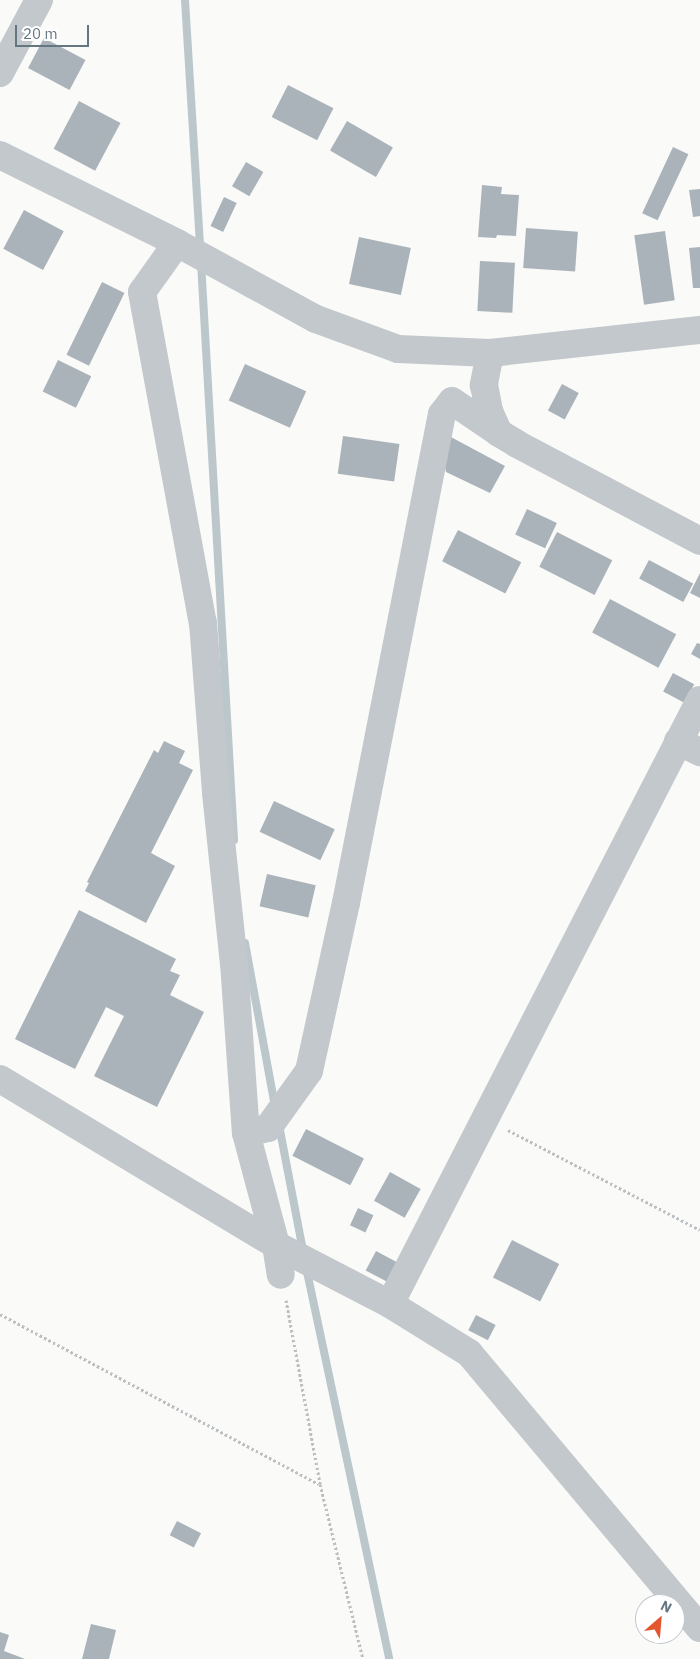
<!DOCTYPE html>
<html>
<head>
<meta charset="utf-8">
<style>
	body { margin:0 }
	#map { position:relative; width:700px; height:1659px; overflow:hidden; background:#fafaf8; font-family:"IBM Plex Sans",sans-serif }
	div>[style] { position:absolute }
	.stream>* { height:8px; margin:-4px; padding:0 4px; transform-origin:4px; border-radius:4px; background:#bbc7cb }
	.building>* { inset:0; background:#aab3b9; transform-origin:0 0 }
	.path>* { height:3px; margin-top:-1.5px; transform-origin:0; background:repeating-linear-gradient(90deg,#bbbfc2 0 2.5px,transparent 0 5px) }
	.minor>* { height:28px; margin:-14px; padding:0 14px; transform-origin:14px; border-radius:14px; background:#c3c8cc }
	span { translate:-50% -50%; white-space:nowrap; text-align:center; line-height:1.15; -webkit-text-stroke:5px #fff; paint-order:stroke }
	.north { position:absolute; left:635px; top:1594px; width:50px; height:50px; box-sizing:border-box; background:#fff; border:1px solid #c1c8cd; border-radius:50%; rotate:27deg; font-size:14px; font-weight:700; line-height:20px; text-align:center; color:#657683 }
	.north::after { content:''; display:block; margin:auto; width:18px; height:22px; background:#e4572e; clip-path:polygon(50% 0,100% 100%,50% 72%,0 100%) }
	.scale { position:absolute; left:15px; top:25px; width:74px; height:22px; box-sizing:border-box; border:2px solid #657683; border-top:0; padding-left:6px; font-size:15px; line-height:18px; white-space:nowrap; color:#657683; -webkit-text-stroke:4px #fff; paint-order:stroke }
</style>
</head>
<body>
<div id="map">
	<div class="stream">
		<div style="left:185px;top:0;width:248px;rotate:86.5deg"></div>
		<div style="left:201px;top:262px;width:579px;rotate:86.73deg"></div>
		<div style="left:245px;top:943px;width:166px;rotate:79.6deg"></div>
		<div style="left:279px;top:1125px;width:128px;rotate:79.2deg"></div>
		<div style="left:306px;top:1267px;width:401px;rotate:78deg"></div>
	</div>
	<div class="building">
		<div style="left:44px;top:38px;width:47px;height:34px;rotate:28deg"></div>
		<div style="left:288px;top:85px;width:51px;height:36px;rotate:27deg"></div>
		<div style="left:79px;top:101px;width:47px;height:54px;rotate:28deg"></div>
		<div style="left:347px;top:121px;width:53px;height:34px;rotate:30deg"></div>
		<div style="left:673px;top:147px;width:17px;height:73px;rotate:25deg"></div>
		<div style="left:246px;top:162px;width:20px;height:28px;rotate:30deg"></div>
		<div style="clip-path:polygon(482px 185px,502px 187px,501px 194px,519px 195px,516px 236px,497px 235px,496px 238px,478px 237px)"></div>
		<div style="clip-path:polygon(700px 189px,700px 216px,693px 217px,689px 190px)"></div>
		<div style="left:224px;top:197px;width:14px;height:32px;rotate:25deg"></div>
		<div style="left:24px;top:210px;width:45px;height:44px;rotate:28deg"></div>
		<div style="left:526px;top:228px;width:52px;height:40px;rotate:4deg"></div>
		<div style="left:665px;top:231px;width:70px;height:31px;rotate:82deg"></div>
		<div style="left:359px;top:237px;width:53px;height:48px;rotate:12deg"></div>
		<div style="clip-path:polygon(700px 247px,700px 288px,693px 288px,689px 248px)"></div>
		<div style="left:480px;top:261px;width:35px;height:50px;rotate:3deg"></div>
		<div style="left:102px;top:282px;width:25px;height:81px;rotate:26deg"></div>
		<div style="left:58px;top:360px;width:37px;height:35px;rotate:26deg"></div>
		<div style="left:245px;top:364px;width:67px;height:40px;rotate:24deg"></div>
		<div style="left:562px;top:384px;width:19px;height:30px;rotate:28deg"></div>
		<div style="left:343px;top:436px;width:57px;height:38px;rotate:8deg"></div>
		<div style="clip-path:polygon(449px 436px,505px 466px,490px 493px,446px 472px,444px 463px)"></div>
		<div style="left:527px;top:509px;width:33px;height:28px;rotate:25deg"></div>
		<div style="left:458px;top:530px;width:71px;height:35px;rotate:27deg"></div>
		<div style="left:557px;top:532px;width:62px;height:39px;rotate:27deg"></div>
		<div style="left:649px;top:560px;width:50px;height:21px;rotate:28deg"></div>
		<div style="clip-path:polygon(700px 573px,700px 598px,690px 593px)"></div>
		<div style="left:610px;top:599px;width:75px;height:38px;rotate:28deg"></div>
		<div style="clip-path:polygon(697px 643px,700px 644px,700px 659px,691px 654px)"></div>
		<div style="left:673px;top:673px;width:24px;height:21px;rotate:28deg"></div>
		<div style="clip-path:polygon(164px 741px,185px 751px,179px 763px,193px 770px,151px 853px,175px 866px,146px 923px,85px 891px,89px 883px,87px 882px,154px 750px,158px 753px)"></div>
		<div style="left:274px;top:801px;width:67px;height:34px;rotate:25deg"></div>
		<div style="left:267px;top:874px;width:50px;height:33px;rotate:13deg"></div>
		<div style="clip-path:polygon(79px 910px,176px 959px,170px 971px,180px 975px,170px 995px,204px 1012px,157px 1107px,94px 1076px,124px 1016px,106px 1007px,75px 1069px,15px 1039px)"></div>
		<div style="left:306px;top:1129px;width:65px;height:30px;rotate:27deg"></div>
		<div style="left:390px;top:1172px;width:35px;height:33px;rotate:29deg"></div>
		<div style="left:358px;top:1208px;width:17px;height:19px;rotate:25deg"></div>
		<div style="left:512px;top:1240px;width:53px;height:42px;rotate:27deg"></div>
		<div style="left:376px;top:1251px;width:27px;height:22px;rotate:28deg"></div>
		<div style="left:476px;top:1315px;width:22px;height:17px;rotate:27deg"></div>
		<div style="left:177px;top:1521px;width:27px;height:16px;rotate:27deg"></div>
		<div style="clip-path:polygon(91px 1624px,116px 1630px,109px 1659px,82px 1659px)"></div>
		<div style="clip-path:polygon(0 1632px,9px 1635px,4px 1651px,25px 1659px,0 1659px)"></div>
	</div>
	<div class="path">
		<div style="left:508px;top:1130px;width:216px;rotate:27.5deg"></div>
		<div style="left:286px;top:1300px;width:187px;rotate:79.5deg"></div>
		<div style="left:320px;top:1484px;width:180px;rotate:76.2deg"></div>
		<div style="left:0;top:1314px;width:361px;rotate:28.1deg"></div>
	</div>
	<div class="minor">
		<div style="left:0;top:73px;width:83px;rotate:-61.9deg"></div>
		<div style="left:0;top:155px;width:198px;rotate:26.4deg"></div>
		<div style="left:177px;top:243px;width:158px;rotate:28.7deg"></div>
		<div style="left:316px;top:319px;width:87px;rotate:20.1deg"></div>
		<div style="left:398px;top:349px;width:92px;rotate:2.5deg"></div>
		<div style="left:490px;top:353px;width:211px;rotate:-6.3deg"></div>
		<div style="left:177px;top:243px;width:60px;rotate:125.5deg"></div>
		<div style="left:142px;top:292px;width:337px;rotate:79.6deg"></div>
		<div style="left:203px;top:623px;width:170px;rotate:85.6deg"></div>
		<div style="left:216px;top:793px;width:171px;rotate:84deg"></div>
		<div style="left:234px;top:963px;width:170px;rotate:86deg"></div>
		<div style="left:246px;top:1133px;width:116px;rotate:75deg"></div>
		<div style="left:276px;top:1245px;width:30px;rotate:81deg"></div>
		<div style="left:490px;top:353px;width:33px;rotate:101deg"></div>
		<div style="left:484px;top:385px;width:26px;rotate:79deg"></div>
		<div style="left:489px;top:411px;width:24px;rotate:66deg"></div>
		<div style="left:499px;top:433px;width:21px;rotate:31deg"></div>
		<div style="left:517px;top:444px;width:207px;rotate:27.9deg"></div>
		<div style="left:678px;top:741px;width:25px;rotate:27deg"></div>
		<div style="left:0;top:1079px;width:322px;rotate:31deg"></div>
		<div style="left:276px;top:1245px;width:128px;rotate:27.4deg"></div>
		<div style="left:390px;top:1304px;width:93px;rotate:31.8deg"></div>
		<div style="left:469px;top:1353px;width:359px;rotate:50deg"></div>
		<div style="left:246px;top:1133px;width:23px;rotate:-13deg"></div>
		<div style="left:268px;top:1128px;width:70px;rotate:-54.3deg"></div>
		<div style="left:309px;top:1071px;width:172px;rotate:-77.6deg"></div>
		<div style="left:346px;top:903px;width:498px;rotate:-78.9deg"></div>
		<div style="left:442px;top:414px;width:16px;rotate:-52deg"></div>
		<div style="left:452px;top:401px;width:57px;rotate:34.2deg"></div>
		<div style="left:390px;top:1304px;width:679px;rotate:-62.83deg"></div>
	</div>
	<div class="north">N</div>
	<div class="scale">20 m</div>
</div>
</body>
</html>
